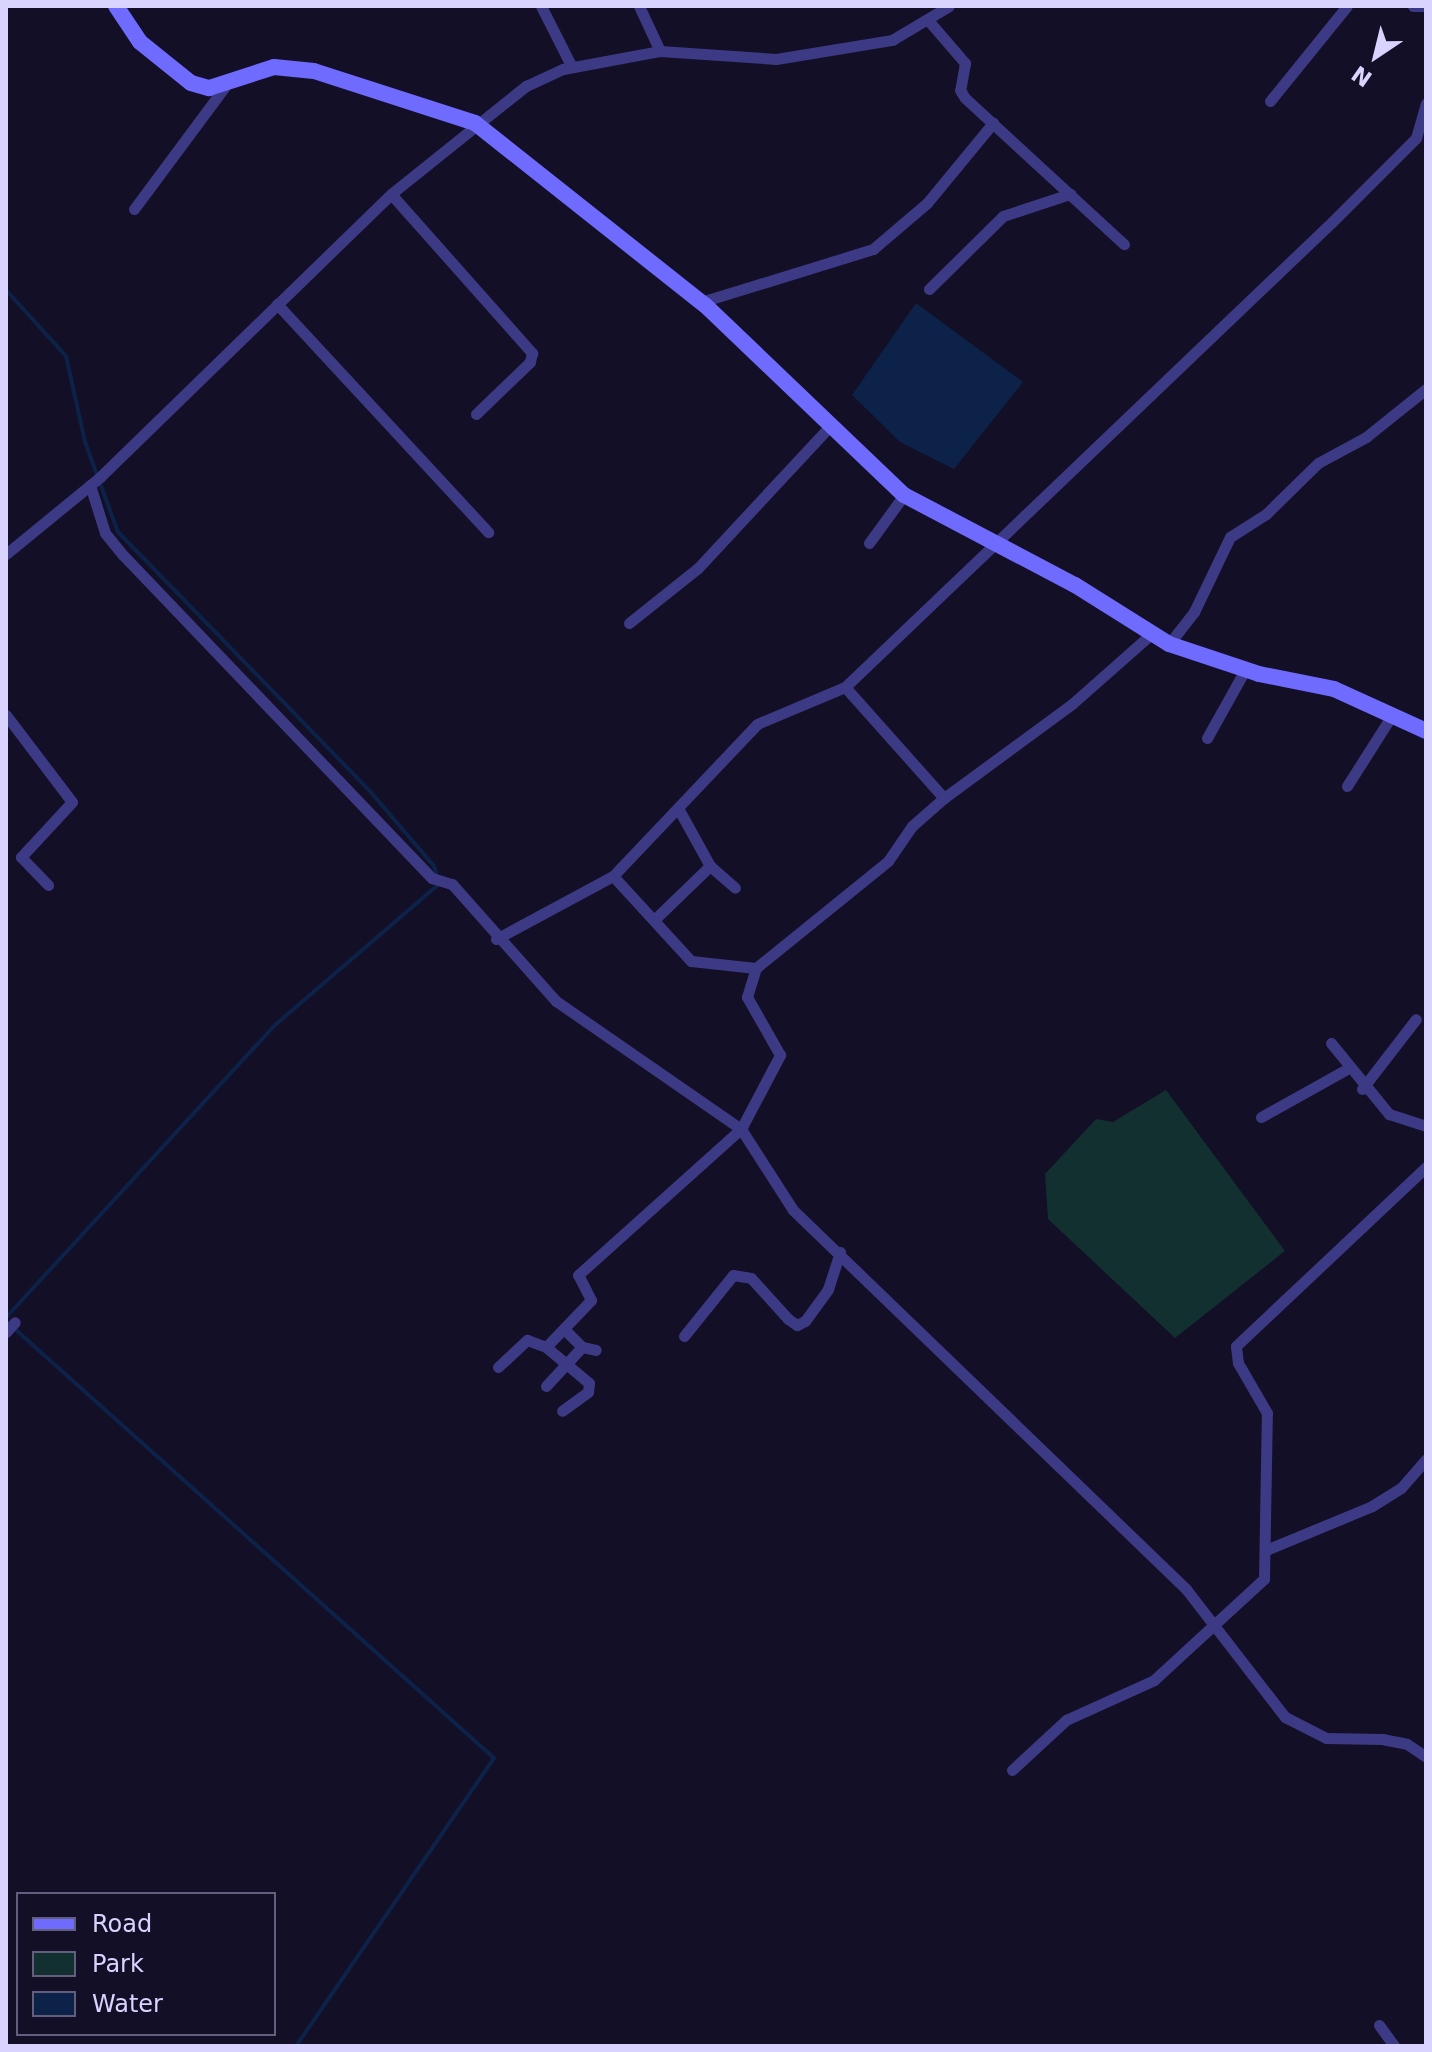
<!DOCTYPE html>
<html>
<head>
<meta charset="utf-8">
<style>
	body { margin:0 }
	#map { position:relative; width:1432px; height:2052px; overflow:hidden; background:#130f26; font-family:"DejaVu Sans",sans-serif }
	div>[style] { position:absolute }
	.green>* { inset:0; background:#12302f }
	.water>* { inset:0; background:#0c2248 }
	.stream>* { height:4px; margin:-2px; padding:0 2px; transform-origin:2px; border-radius:2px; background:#0c2248 }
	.street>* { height:11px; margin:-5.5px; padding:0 5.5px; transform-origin:5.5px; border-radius:5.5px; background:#3d3a85 }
	.secondary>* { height:16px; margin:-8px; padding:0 8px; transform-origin:8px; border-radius:8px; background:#6f6bff }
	span { translate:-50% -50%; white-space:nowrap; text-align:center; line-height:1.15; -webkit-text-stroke:6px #130f26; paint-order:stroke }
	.frame { position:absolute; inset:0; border:8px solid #d9d4ff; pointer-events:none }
	.legend { position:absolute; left:16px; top:1892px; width:260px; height:144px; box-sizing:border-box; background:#130f26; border:2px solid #625e7d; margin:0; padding:10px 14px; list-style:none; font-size:24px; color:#d9d4ff }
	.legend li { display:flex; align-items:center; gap:16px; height:40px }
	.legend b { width:40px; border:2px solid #625e7d }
	.north { position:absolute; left:1336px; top:16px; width:80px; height:80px; -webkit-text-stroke:6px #130f26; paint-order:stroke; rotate:215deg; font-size:22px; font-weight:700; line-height:32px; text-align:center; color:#d9d4ff }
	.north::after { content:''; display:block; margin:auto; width:28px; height:36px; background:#d9d4ff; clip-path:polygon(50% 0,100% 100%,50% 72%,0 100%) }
</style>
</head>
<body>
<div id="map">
	<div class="green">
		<div style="clip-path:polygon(1166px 1090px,1285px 1251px,1175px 1338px,1048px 1219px,1045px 1174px,1096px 1119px,1113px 1122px)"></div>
	</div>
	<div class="water">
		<div style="clip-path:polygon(916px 303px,1023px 382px,954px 469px,900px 442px,852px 395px)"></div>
	</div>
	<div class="stream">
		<div style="left:6px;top:290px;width:89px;rotate:47.7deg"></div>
		<div style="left:66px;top:356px;width:88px;rotate:77.5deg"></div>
		<div style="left:85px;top:442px;width:96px;rotate:69.9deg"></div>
		<div style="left:118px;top:532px;width:360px;rotate:45.8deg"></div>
		<div style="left:369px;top:790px;width:100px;rotate:49.5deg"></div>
		<div style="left:434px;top:866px;width:19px;rotate:74deg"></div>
		<div style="left:439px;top:884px;width:218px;rotate:139.3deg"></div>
		<div style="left:274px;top:1026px;width:396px;rotate:132.6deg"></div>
		<div style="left:6px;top:1321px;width:655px;rotate:41.84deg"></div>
		<div style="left:494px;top:1758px;width:349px;rotate:124.5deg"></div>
	</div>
	<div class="street">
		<div style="left:541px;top:6px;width:68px;rotate:63.1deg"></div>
		<div style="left:639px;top:6px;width:50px;rotate:65deg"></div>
		<div style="left:1413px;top:6px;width:13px"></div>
		<div style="left:928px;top:20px;width:57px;rotate:49.3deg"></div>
		<div style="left:965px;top:63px;width:27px;rotate:100deg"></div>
		<div style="left:960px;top:90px;width:9px;rotate:58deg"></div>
		<div style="left:965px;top:98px;width:216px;rotate:42.6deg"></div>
		<div style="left:1270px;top:101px;width:122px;rotate:-51deg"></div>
		<div style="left:391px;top:194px;width:213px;rotate:48.4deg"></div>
		<div style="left:532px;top:353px;width:9px;rotate:103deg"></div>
		<div style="left:530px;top:362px;width:75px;rotate:136.1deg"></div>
		<div style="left:134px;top:209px;width:156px;rotate:-53.4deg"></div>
		<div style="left:929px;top:289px;width:104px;rotate:-44.6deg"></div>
		<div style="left:1003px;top:216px;width:71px;rotate:-18.2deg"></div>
		<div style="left:701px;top:302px;width:180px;rotate:-17.1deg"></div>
		<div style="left:873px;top:249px;width:71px;rotate:-40.4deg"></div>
		<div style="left:927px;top:203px;width:104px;rotate:-50.5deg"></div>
		<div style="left:277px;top:304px;width:311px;rotate:47.2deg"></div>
		<div style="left:90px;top:485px;width:50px;rotate:72.6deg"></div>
		<div style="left:105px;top:533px;width:28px;rotate:51deg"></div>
		<div style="left:123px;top:555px;width:447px;rotate:46.3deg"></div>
		<div style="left:432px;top:878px;width:21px;rotate:17deg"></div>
		<div style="left:452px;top:884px;width:157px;rotate:48.4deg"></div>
		<div style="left:556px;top:1001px;width:225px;rotate:34.7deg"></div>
		<div style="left:741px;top:1129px;width:96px;rotate:57.3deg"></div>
		<div style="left:793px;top:1210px;width:546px;rotate:43.96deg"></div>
		<div style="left:1186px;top:1589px;width:162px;rotate:52.3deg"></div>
		<div style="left:1285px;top:1717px;width:46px;rotate:27.1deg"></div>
		<div style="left:1326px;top:1738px;width:56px;rotate:1deg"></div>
		<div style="left:1382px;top:1739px;width:25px;rotate:11deg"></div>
		<div style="left:1407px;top:1744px;width:23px;rotate:34deg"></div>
		<div style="left:869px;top:543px;width:59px;rotate:-53.9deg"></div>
		<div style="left:6px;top:554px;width:122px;rotate:-39.3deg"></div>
		<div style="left:100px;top:477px;width:406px;rotate:-44.2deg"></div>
		<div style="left:391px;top:194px;width:173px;rotate:-38.7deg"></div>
		<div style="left:526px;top:86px;width:41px;rotate:-24.7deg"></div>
		<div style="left:563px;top:69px;width:99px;rotate:-10.5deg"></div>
		<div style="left:660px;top:51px;width:116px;rotate:3.9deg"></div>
		<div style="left:776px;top:59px;width:118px;rotate:-9.3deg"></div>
		<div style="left:892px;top:40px;width:66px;rotate:-30.8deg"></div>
		<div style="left:629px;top:623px;width:88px;rotate:-38.6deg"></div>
		<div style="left:698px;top:568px;width:194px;rotate:-47.1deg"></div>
		<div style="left:1169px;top:644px;width:41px;rotate:-52deg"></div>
		<div style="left:1194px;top:612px;width:83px;rotate:-64.4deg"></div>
		<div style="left:1230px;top:537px;width:43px;rotate:-32.6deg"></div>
		<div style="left:1266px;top:514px;width:73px;rotate:-44.4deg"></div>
		<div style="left:1318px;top:463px;width:55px;rotate:-28.4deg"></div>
		<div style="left:1366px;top:437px;width:77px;rotate:-38.7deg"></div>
		<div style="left:845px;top:687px;width:149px;rotate:48.3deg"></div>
		<div style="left:6px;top:715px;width:109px;rotate:52.8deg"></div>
		<div style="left:72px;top:802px;width:75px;rotate:132.8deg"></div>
		<div style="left:21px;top:857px;width:39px;rotate:46deg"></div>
		<div style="left:1207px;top:738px;width:78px;rotate:-60.8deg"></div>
		<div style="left:1347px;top:786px;width:84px;rotate:-57.6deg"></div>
		<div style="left:678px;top:808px;width:66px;rotate:61.1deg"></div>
		<div style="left:710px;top:866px;width:33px;rotate:41deg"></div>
		<div style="left:613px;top:876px;width:115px;rotate:47.5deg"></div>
		<div style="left:691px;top:961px;width:65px;rotate:6.1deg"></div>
		<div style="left:654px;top:920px;width:78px;rotate:-44deg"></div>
		<div style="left:496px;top:939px;width:133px;rotate:-28.3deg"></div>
		<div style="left:613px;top:876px;width:209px;rotate:-46.5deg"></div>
		<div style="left:757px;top:724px;width:95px;rotate:-22.8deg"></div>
		<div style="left:845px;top:687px;width:673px;rotate:-43.68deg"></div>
		<div style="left:1332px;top:222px;width:119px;rotate:-45deg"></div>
		<div style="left:1416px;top:138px;width:36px;rotate:-74deg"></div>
		<div style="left:1331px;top:1043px;width:92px;rotate:50.8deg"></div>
		<div style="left:1389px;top:1114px;width:39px;rotate:18deg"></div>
		<div style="left:1362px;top:1089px;width:88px;rotate:-52.4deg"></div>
		<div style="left:1261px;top:1117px;width:98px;rotate:-29.2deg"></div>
		<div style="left:564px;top:1329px;width:25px;rotate:45deg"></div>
		<div style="left:582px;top:1347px;width:14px;rotate:12deg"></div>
		<div style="left:6px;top:1332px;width:13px;rotate:-48deg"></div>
		<div style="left:684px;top:1336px;width:78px;rotate:-51.2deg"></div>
		<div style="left:733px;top:1275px;width:18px;rotate:9deg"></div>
		<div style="left:751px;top:1278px;width:55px;rotate:47.9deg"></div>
		<div style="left:788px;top:1319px;width:11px;rotate:34deg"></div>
		<div style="left:797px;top:1325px;width:9px;rotate:-27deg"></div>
		<div style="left:805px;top:1321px;width:39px;rotate:-54deg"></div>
		<div style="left:828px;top:1289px;width:39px;rotate:-72deg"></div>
		<div style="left:546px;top:1347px;width:56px;rotate:39.9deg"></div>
		<div style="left:589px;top:1383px;width:9px;rotate:96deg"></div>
		<div style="left:588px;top:1392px;width:32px;rotate:144deg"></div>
		<div style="left:498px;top:1367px;width:40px;rotate:-43deg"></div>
		<div style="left:527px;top:1340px;width:20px;rotate:20deg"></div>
		<div style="left:546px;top:1347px;width:65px;rotate:-46.2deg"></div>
		<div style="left:591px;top:1300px;width:28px;rotate:-117deg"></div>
		<div style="left:578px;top:1275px;width:219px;rotate:-41.9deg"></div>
		<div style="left:741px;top:1129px;width:84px;rotate:-62.2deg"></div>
		<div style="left:780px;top:1055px;width:67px;rotate:-119.6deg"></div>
		<div style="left:747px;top:997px;width:30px;rotate:-73deg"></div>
		<div style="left:756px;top:968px;width:170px;rotate:-39deg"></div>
		<div style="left:888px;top:861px;width:42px;rotate:-55.6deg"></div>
		<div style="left:912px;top:826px;width:43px;rotate:-41.2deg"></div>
		<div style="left:944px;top:798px;width:159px;rotate:-36.3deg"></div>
		<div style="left:1072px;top:704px;width:104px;rotate:-41.5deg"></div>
		<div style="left:546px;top:1386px;width:53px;rotate:-47.3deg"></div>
		<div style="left:1266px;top:1550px;width:115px;rotate:-22.5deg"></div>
		<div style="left:1372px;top:1506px;width:34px;rotate:-32deg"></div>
		<div style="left:1401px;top:1488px;width:38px;rotate:-49deg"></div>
		<div style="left:1012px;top:1770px;width:74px;rotate:-42.8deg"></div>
		<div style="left:1066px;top:1720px;width:97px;rotate:-24.4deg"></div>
		<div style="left:1154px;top:1680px;width:149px;rotate:-42.6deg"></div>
		<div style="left:1264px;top:1579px;width:166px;rotate:-89deg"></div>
		<div style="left:1267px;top:1413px;width:58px;rotate:-120.1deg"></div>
		<div style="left:1238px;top:1363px;width:17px;rotate:-97deg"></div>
		<div style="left:1236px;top:1346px;width:261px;rotate:-43.3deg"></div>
		<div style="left:1379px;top:2025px;width:26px;rotate:54deg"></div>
	</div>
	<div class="secondary">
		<div style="left:116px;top:6px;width:43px;rotate:56.3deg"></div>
		<div style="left:140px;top:42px;width:65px;rotate:38.8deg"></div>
		<div style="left:191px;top:83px;width:19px;rotate:16deg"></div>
		<div style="left:209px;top:88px;width:68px;rotate:-17.9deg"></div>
		<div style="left:274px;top:67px;width:40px;rotate:5.7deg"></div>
		<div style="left:314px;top:71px;width:169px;rotate:17.9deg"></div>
		<div style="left:475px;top:123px;width:293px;rotate:38.4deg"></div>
		<div style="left:705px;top:305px;width:275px;rotate:43.7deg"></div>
		<div style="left:904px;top:495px;width:193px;rotate:27.8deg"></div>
		<div style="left:1075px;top:585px;width:111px;rotate:32.1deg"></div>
		<div style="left:1169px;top:644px;width:95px;rotate:18.4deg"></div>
		<div style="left:1259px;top:674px;width:76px;rotate:11.3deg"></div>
		<div style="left:1334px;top:689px;width:101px;rotate:24.5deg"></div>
	</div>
	<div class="frame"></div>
	<ul class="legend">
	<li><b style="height:10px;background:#6f6bff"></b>Road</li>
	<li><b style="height:22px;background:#12302f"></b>Park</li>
	<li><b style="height:22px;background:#0c2248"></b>Water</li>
	</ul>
	<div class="north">N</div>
</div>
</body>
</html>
